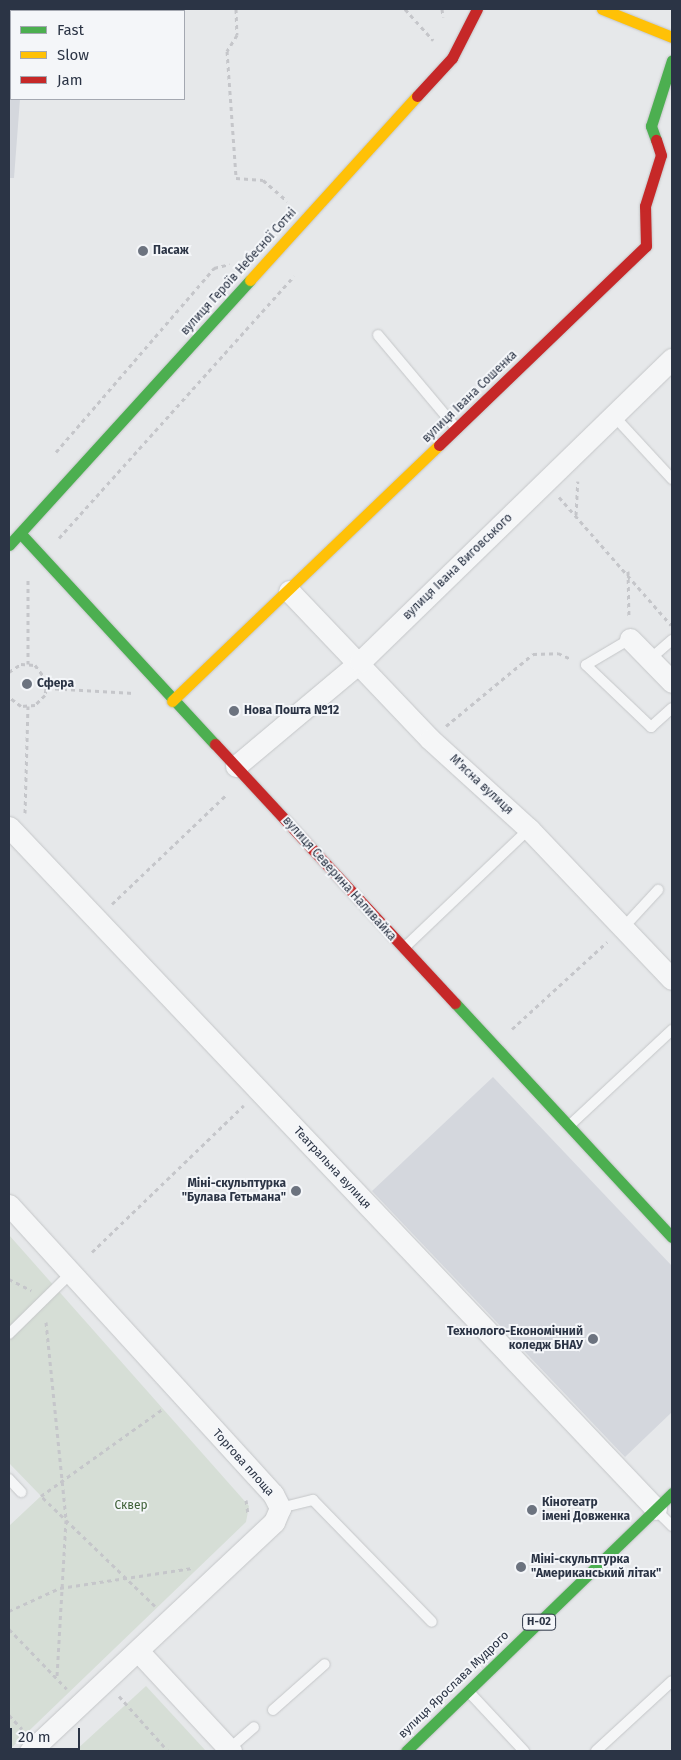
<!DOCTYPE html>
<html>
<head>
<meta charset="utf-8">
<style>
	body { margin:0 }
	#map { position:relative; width:681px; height:1760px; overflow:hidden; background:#e6e8ea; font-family:"Fira Sans",sans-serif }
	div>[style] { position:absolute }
	.built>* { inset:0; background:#d4d7dd }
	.green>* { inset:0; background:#d6ded6 }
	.path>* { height:3px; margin-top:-1.5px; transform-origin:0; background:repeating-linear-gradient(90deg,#c5c6ca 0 4px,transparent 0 8px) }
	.roads { filter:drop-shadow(0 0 1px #c4c6c8) drop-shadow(0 0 1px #c4c6c8) }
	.lane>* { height:10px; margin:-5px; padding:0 5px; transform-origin:5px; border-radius:5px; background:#f5f6f7 }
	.street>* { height:21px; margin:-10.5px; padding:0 10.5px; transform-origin:10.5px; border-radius:10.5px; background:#f5f6f7 }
	.fast>* { height:11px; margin:-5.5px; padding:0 5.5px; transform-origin:5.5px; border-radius:5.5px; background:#4caf50 }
	.slow>* { height:11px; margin:-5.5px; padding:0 5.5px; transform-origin:5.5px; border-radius:5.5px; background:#ffc107 }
	.jam>* { height:11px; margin:-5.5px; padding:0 5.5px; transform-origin:5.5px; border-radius:5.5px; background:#c62828 }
	.dots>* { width:14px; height:14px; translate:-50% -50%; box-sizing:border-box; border:2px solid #f4f6f9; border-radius:50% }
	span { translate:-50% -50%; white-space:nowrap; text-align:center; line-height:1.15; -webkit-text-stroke:4px #f4f6f9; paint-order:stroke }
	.shield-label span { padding:1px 4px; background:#f4f6f9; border:1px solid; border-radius:4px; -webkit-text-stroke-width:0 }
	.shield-label { font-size:11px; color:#2b3445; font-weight:700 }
	.poi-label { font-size:12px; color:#2b3445; font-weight:700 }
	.left { translate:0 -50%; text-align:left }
	.right { translate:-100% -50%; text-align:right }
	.street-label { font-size:12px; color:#2b3445 }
	.park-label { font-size:12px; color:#3f6138 }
	.frame { position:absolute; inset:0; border:10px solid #2b3445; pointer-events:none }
	.legend { position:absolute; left:10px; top:10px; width:175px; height:90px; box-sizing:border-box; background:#f4f6f9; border:1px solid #a4a8b1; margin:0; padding:6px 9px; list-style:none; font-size:15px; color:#2b3445 }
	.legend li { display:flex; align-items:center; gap:10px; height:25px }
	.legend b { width:25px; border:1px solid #a4a8b1 }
	.scale { position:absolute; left:10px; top:1728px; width:70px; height:22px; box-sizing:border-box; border:2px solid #2b3445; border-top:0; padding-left:6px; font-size:15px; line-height:18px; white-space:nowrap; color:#2b3445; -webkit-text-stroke:4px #f4f6f9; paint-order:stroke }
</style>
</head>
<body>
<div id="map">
	<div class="built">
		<div style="clip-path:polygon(9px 9px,26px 9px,11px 11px,11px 99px,20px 99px,14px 178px,9px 178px)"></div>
		<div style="clip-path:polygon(493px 1077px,672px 1266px,672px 1412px,625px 1457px,372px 1191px)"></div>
	</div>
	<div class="green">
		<div style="clip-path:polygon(9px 1235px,249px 1506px,246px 1522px,9px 1750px,9px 1526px,41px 1496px,9px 1463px)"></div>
		<div style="clip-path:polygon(146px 1686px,206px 1751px,75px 1751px)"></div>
	</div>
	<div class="path">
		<div style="left:236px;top:9px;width:26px;rotate:88deg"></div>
		<div style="left:237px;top:35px;width:19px;rotate:122deg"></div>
		<div style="left:227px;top:51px;width:127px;rotate:85.9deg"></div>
		<div style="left:236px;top:178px;width:27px;rotate:4deg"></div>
		<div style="left:263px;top:180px;width:32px;rotate:41deg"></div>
		<div style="left:405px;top:9px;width:42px;rotate:47.9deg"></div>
		<div style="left:442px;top:9px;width:8px;rotate:83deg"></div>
		<div style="left:56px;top:452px;width:243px;rotate:-49.3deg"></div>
		<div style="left:214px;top:268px;width:16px;rotate:-14deg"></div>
		<div style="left:559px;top:497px;width:170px;rotate:48.8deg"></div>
		<div style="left:576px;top:515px;width:34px;rotate:-87deg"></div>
		<div style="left:59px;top:538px;width:352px;rotate:-48.1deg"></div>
		<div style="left:628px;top:571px;width:47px;rotate:88.8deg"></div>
		<div style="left:28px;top:664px;width:85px;rotate:-90deg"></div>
		<div style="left:9px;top:672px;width:14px;rotate:-34deg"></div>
		<div style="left:21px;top:664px;width:14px;rotate:4deg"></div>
		<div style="left:35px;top:665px;width:20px;rotate:53deg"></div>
		<div style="left:47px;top:681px;width:14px;rotate:98deg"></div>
		<div style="left:45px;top:695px;width:14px;rotate:135deg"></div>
		<div style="left:35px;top:705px;width:14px;rotate:176deg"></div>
		<div style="left:21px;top:706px;width:15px;rotate:-143deg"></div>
		<div style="left:47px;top:688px;width:87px;rotate:3.3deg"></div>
		<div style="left:446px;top:726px;width:113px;rotate:-39.6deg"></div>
		<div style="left:533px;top:654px;width:25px;rotate:-2deg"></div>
		<div style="left:558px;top:653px;width:14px;rotate:25deg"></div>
		<div style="left:25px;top:813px;width:107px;rotate:-88.4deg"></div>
		<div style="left:112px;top:904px;width:159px;rotate:-43.7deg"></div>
		<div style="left:512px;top:1029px;width:129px;rotate:-42.5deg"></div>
		<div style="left:92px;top:1252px;width:211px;rotate:-44deg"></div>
		<div style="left:9px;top:1279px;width:25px;rotate:27deg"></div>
		<div style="left:46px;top:1322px;width:199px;rotate:84.2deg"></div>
		<div style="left:66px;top:1520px;width:158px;rotate:93.3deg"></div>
		<div style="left:246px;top:1500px;width:15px;rotate:82deg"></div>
		<div style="left:155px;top:1606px;width:158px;rotate:-136deg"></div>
		<div style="left:41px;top:1496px;width:151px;rotate:-35.6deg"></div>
		<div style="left:9px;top:1611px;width:56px;rotate:-24.3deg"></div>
		<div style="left:60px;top:1588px;width:134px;rotate:-8.6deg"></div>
		<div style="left:9px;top:1629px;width:83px;rotate:46deg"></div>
		<div style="left:119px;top:1696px;width:74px;rotate:48.3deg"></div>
		<div style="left:9px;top:1715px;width:19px;rotate:47deg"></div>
	</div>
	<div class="roads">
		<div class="lane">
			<div style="left:378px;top:335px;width:121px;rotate:50deg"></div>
			<div style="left:614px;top:416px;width:86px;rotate:47.4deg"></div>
			<div style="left:630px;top:639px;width:51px;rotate:149.4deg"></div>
			<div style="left:586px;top:665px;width:90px;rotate:43.6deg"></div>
			<div style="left:651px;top:727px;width:28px;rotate:-42deg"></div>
			<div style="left:650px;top:659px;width:29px;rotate:-41deg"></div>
			<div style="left:623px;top:928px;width:52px;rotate:-47.4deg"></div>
			<div style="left:404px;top:948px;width:173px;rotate:-43.6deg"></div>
			<div style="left:569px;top:1126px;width:141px;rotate:-43deg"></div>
			<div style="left:9px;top:1334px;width:87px;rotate:-44.5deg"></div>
			<div style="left:9px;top:1479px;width:18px;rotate:47deg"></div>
			<div style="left:280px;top:1508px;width:34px;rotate:-14deg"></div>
			<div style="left:313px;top:1500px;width:170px;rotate:45.7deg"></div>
			<div style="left:656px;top:1510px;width:23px;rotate:45deg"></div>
			<div style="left:469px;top:1692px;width:81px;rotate:47deg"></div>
			<div style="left:273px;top:1710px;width:69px;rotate:-41.5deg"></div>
			<div style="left:229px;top:1749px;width:33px;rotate:-41deg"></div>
			<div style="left:596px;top:1751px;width:103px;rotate:-42.6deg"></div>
		</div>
		<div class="street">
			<div style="left:289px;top:591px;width:204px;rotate:46.4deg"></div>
			<div style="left:430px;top:739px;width:134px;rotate:42.3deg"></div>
			<div style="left:529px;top:829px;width:207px;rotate:46.4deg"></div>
			<div style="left:630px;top:639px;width:60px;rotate:45.7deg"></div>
			<div style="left:236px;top:766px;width:162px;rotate:-40deg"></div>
			<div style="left:360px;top:662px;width:435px;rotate:-44.2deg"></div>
			<div style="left:9px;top:827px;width:940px;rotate:46.51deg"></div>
			<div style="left:9px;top:1205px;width:391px;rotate:47.6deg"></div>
			<div style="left:273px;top:1494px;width:16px;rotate:63deg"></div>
			<div style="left:280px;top:1508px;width:15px;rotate:113deg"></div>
			<div style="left:274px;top:1522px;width:335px;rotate:136.8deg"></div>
			<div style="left:138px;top:1651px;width:137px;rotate:47.1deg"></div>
		</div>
		<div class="fast">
			<div style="left:656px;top:140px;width:15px;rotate:-110deg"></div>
			<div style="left:651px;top:126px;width:69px;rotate:-72.3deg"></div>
			<div style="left:21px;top:534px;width:286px;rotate:47.3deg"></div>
			<div style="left:9px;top:545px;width:358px;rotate:-47.7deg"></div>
			<div style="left:455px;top:1003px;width:319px;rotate:47.2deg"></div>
			<div style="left:406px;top:1751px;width:371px;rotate:-44.1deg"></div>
		</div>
		<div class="slow">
			<div style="left:602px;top:9px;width:75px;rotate:21.8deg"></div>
			<div style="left:250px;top:280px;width:248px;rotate:-47.8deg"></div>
			<div style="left:172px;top:701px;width:370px;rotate:-43.8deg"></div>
		</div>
		<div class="jam">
			<div style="left:417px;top:96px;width:52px;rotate:-47.4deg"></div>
			<div style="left:452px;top:58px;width:55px;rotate:-63deg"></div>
			<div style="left:439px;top:445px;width:287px;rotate:-43.9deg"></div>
			<div style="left:646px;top:246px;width:40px;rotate:-91.4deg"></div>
			<div style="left:645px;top:206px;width:53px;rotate:-72.6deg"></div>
			<div style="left:661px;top:155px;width:16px;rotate:-108deg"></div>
			<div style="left:215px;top:744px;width:353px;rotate:47.2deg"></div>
		</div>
	</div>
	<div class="dots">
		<div style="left:143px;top:251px;background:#6c737f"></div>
		<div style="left:27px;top:684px;background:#6c737f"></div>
		<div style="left:234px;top:711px;background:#6c737f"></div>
		<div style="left:296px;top:1191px;background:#6c737f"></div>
		<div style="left:593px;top:1339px;background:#6c737f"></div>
		<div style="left:532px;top:1510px;background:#6c737f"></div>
		<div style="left:521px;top:1567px;background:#6c737f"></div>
	</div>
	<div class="shield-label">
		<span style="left:539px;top:1622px">Н-02</span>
	</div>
	<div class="poi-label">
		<span class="left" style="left:153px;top:251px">Пасаж</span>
		<span class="left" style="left:37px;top:684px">Сфера</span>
		<span class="left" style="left:244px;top:711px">Нова Пошта №12</span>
		<span class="right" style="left:286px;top:1191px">Міні-скульптурка<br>"Булава Гетьмана"</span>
		<span class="right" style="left:583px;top:1339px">Технолого-Економічний<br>коледж БНАУ</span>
		<span class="left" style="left:542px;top:1510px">Кінотеатр<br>імені Довженка</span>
		<span class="left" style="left:531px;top:1567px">Міні-скульптурка<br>"Американський літак"</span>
	</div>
	<div class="street-label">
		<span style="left:239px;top:272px;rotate:-48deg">вулиця Героїв Небесної Сотні</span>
		<span style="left:470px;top:397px;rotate:-44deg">вулиця Івана Сошенка</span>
		<span style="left:458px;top:567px;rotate:-44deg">вулиця Івана Виговського</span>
		<span style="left:481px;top:785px;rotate:43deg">Мʼясна вулиця</span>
		<span style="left:339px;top:879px;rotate:48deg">вулиця Северина Наливайка</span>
		<span style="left:332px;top:1168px;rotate:47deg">Театральна вулиця</span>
		<span style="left:243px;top:1463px;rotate:48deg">Торгова площа</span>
		<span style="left:454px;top:1685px;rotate:-44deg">вулиця Ярослава Мудрого</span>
	</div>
	<div class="park-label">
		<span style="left:131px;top:1506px">Сквер</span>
	</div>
	<div class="frame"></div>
	<ul class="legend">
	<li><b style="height:6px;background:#4caf50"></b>Fast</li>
	<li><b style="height:6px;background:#ffc107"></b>Slow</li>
	<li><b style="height:6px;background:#c62828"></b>Jam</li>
	</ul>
	<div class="scale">20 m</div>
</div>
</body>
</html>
